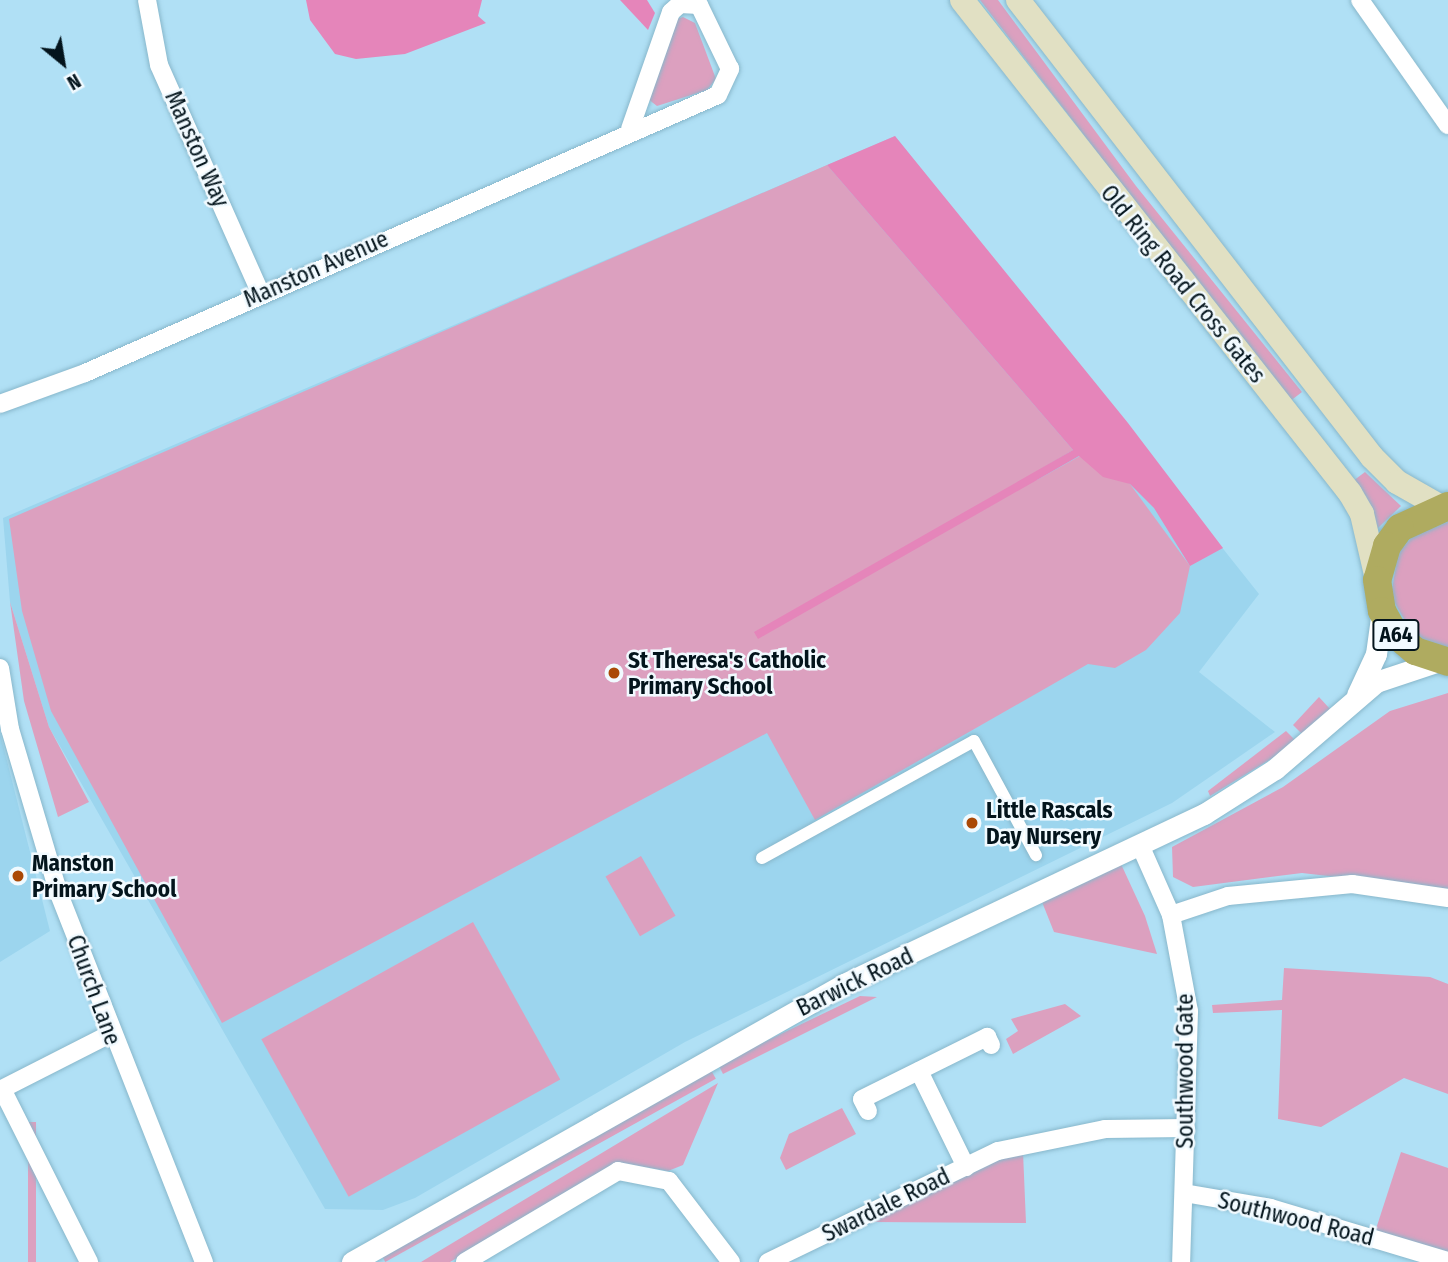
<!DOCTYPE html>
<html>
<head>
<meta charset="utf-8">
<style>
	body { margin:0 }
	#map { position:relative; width:1448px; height:1262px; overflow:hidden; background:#b0e0f5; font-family:"Fira Sans Condensed",sans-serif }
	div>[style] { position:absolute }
	.built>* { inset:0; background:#9cd5ee }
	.green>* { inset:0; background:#dca0bf; transform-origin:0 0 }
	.forest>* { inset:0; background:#e585ba }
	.roads { filter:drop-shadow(0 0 2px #88b7cb) drop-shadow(0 0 2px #88b7cb) }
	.pedestrian>* { height:12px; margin:-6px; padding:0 6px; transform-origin:6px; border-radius:6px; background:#fff }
	.minor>* { height:18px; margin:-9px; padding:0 9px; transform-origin:9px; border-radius:9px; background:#fff }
	.tertiary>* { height:21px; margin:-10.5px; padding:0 10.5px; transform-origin:10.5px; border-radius:10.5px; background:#fff }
	.secondary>* { height:24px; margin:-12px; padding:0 12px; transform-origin:12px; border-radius:12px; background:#e1e0c3 }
	.trunk>* { height:28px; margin:-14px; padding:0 14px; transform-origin:14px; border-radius:14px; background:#afab60 }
	.dots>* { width:19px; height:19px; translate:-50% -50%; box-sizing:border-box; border:4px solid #f1faff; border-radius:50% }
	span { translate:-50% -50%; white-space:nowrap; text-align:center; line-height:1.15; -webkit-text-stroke:5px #f1faff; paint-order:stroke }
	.shield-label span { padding:2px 5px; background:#f1faff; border:2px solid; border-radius:5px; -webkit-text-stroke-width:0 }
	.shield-label { font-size:21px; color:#03141c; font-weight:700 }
	.street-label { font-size:23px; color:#03141c }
	.poi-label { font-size:23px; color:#03141c; font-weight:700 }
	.left { translate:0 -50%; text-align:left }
	.north { position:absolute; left:28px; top:28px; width:70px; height:70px; -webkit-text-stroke:5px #f1faff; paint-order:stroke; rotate:150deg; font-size:19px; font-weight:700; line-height:28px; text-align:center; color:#03141c }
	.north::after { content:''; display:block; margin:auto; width:24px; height:32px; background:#03141c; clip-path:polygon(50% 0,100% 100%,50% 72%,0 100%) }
</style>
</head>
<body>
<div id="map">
	<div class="built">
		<div style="clip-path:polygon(895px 136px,1259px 594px,1199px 672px,1275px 732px,1172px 803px,685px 1042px,415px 1198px,383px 1210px,325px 1209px,49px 727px,10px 602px,3px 518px)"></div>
		<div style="clip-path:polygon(0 733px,50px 931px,0 962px)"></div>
	</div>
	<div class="green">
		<div style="clip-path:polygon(980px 0,998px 0,1136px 186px,1302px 392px,1289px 402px)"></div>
		<div style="clip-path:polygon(683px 17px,695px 23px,716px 79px,707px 90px,657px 106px,648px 99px,674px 20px)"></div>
		<div style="clip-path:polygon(827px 165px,1073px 450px,1034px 473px,1037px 480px,1080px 456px,1130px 484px,1190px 566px,1180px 613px,1146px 650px,1115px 668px,1088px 664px,815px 820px,767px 733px,222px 1023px,51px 711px,22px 611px,9px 519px)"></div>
		<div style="clip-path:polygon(1365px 472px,1401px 506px,1377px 529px,1353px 481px)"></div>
		<div style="clip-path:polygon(1448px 522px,1448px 648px,1413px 635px,1391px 596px,1398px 553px,1414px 535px)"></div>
		<div style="clip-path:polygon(10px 602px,49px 727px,89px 802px,58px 817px,24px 701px)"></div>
		<div style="clip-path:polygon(1448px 693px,1448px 890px,1302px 873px,1193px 887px,1173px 877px,1172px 847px,1283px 787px,1390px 711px)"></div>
		<div style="clip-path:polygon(1319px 697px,1330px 709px,1302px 734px,1293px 725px)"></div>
		<div style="clip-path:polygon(1286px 731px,1295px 740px,1279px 754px,1210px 796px,1208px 791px)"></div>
		<div style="left:641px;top:856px;width:69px;height:41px;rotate:60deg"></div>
		<div style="clip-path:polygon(1121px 864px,1145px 916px,1157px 954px,1054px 932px,1042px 902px)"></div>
		<div style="left:473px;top:922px;width:180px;height:242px;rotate:61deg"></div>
		<div style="clip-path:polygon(1284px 968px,1430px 977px,1448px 984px,1448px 1094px,1404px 1078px,1321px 1127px,1278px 1119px,1282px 1010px,1213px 1013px,1212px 1005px,1282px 1000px)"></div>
		<div style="clip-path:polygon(860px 996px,877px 997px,723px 1074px,718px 1064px)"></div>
		<div style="clip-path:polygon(1065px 1004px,1081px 1016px,1013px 1054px,1006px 1039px,1018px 1031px,1011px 1019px)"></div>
		<div style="left:711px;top:1070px;width:10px;height:378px;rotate:61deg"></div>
		<div style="clip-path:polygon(718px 1083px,683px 1165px,668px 1171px,620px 1163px,450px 1262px,421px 1262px)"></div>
		<div style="clip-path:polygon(842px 1108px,856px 1134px,786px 1170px,780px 1158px,789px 1134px)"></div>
		<div style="left:28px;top:1122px;width:8px;height:153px"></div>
		<div style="clip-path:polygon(1023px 1152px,1026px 1223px,873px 1222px,984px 1165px)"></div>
		<div style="clip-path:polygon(1401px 1152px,1448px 1168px,1448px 1261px,1373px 1238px)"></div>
	</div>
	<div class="forest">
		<div style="clip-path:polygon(306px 0,482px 0,478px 16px,486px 23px,405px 54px,356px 59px,335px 54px,310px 20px)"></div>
		<div style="clip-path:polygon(620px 0,647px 0,655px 13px,648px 30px)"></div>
		<div style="clip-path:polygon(895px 136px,1128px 423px,1223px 548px,1190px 566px,1154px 508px,1130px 484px,1103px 477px,1079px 456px,758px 639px,754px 632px,1073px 450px,827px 165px)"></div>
	</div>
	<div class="roads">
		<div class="pedestrian">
			<div style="left:762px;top:858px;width:242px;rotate:-28.9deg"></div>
			<div style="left:974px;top:741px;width:130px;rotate:61.5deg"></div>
		</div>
		<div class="minor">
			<div style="left:147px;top:0;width:66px;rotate:79.5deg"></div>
			<div style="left:159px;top:65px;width:251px;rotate:66deg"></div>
			<div style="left:1360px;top:0;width:153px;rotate:54.9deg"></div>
			<div style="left:0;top:404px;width:90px;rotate:-20deg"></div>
			<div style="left:85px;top:373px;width:691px;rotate:-23.71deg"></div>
			<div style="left:718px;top:95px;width:29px;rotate:-65deg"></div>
			<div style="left:730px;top:69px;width:71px;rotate:-115.8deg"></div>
			<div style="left:699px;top:5px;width:19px;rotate:-177deg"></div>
			<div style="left:680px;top:4px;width:12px;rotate:138deg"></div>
			<div style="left:671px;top:12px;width:124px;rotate:109.3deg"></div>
			<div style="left:0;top:668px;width:62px;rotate:80.7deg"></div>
			<div style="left:10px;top:729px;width:172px;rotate:73.5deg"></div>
			<div style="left:59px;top:894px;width:396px;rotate:68.5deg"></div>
			<div style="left:1140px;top:845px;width:77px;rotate:66.1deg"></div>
			<div style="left:1171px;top:915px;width:98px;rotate:79.4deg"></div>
			<div style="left:1189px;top:1011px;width:251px;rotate:91.8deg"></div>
			<div style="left:1171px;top:915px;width:60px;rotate:-18.4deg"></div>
			<div style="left:1228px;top:896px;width:125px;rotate:-5.5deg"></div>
			<div style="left:1352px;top:884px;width:97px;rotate:8.3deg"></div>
			<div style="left:919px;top:1071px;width:107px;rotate:63.9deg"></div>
			<div style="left:2px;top:1089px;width:194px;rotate:63.3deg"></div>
			<div style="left:0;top:1090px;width:123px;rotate:-27deg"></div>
			<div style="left:868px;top:1111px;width:13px;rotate:-117deg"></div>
			<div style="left:862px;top:1099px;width:140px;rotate:-26.4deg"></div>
			<div style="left:987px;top:1037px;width:9px;rotate:63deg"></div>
			<div style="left:1184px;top:1193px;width:88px;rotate:9.8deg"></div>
			<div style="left:1271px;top:1208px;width:185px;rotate:16.7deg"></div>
			<div style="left:465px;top:1262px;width:178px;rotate:-30.7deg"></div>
			<div style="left:618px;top:1171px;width:52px;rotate:11.1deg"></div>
			<div style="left:669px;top:1181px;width:102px;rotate:52.6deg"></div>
			<div style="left:768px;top:1262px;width:255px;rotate:-25.8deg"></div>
			<div style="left:998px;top:1151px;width:109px;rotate:-11.6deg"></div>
			<div style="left:1105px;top:1129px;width:81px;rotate:-0.7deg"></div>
		</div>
		<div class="tertiary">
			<div style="left:1357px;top:695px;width:45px;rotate:-65.1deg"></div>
			<div style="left:1376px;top:654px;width:43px;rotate:-82.1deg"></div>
			<div style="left:352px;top:1262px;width:565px;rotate:-29.47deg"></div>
			<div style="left:844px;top:984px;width:398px;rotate:-25.3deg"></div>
			<div style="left:1204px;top:814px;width:84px;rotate:-32.4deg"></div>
			<div style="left:1275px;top:769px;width:133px;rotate:-40.7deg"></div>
			<div style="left:1376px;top:682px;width:66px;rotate:-18.4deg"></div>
		</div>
		<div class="secondary">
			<div style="left:962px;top:0;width:627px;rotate:51.8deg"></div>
			<div style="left:1350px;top:493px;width:24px;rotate:60deg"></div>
			<div style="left:1362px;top:514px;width:67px;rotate:77deg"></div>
			<div style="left:1018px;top:0;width:578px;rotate:52.24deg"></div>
			<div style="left:1372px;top:457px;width:35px;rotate:45deg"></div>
			<div style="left:1397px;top:482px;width:51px;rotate:29.6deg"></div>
		</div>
		<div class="trunk">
			<div style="left:1448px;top:506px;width:53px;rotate:155.4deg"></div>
			<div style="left:1400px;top:528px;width:22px;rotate:126deg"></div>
			<div style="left:1387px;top:546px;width:35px;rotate:106deg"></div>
			<div style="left:1377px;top:580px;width:31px;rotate:81deg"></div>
			<div style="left:1382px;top:611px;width:26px;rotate:61deg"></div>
			<div style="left:1395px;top:634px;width:26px;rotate:40deg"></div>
			<div style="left:1415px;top:651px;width:35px;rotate:18deg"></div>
		</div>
	</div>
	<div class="dots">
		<div style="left:614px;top:673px;background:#aa4906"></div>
		<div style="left:972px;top:823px;background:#aa4906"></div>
		<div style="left:18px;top:876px;background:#aa4906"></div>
	</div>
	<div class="shield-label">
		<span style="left:1396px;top:635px">A64</span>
	</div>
	<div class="street-label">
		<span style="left:197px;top:149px;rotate:66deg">Manston Way</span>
		<span style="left:316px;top:269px;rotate:-24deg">Manston Avenue</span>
		<span style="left:1183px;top:284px;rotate:51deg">Old Ring Road Cross Gates</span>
		<span style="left:855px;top:982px;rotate:-26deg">Barwick Road</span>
		<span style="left:94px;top:990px;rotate:70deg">Church Lane</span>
		<span style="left:1185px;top:1071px;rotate:-90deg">Southwood Gate</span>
		<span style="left:886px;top:1205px;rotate:-26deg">Swardale Road</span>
		<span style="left:1296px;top:1219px;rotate:14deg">Southwood Road</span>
	</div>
	<div class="poi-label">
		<span class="left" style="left:628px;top:673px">St Theresa's Catholic<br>Primary School</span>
		<span class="left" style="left:986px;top:823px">Little Rascals<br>Day Nursery</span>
		<span class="left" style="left:32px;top:876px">Manston<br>Primary School</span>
	</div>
	<div class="north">N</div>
</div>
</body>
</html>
